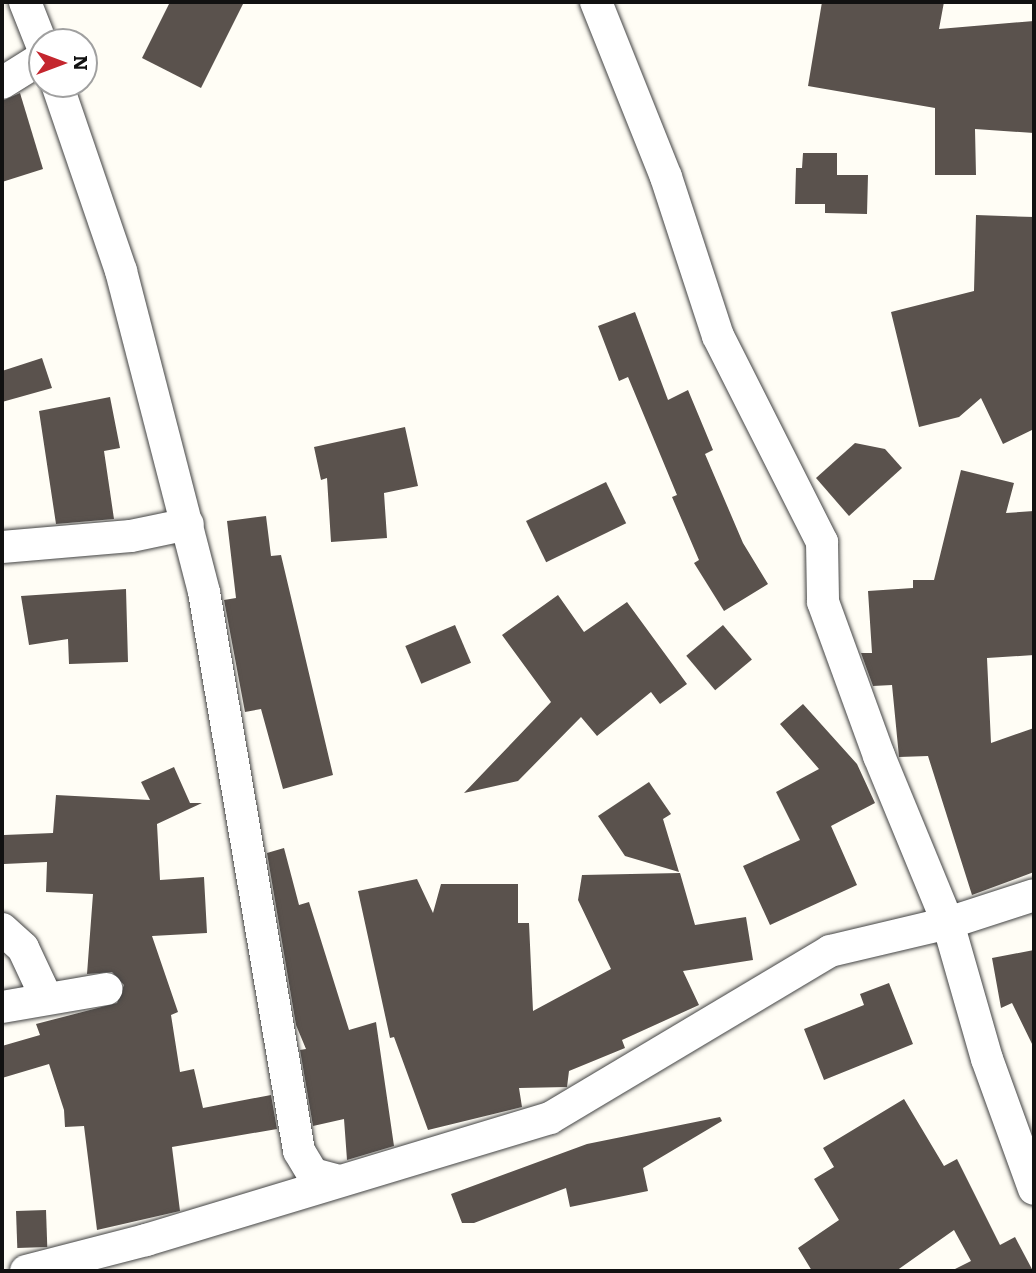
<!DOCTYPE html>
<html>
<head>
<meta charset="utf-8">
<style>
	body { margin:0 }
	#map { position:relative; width:1036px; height:1273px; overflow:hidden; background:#fffdf5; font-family:Literata,serif }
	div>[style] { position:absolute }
	.building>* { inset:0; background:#5a524d; transform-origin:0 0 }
	.roads { filter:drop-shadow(0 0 2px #444) drop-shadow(0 0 2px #444) }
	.street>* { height:32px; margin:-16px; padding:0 16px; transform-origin:16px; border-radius:16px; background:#fff }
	span { translate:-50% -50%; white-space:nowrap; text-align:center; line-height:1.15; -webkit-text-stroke:7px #fff; paint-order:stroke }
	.frame { position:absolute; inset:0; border:4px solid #111; pointer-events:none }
	.north { position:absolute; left:28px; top:28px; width:70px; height:70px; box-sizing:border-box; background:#fff; border:2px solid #a0a0a0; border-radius:50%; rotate:90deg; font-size:19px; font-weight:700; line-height:28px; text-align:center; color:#111 }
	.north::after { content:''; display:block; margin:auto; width:24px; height:32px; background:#c4262e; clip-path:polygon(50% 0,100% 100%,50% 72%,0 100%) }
</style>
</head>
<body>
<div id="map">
	<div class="building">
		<div style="clip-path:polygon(170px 2px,244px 2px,201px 88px,142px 58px)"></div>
		<div style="clip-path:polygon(822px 2px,944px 2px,939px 29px,1034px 21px,1034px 133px,975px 129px,976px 175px,935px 175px,935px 108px,808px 86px)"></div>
		<div style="clip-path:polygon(20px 93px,43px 169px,2px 182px,2px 101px)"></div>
		<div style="clip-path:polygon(803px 153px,837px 153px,837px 175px,868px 175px,867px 214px,825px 213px,825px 204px,795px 204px,796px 168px,802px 168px)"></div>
		<div style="clip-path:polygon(976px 215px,1034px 217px,1034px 429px,1003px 444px,981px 398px,959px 417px,919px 427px,891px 312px,974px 291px)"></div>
		<div style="clip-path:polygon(635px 312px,668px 400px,688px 390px,713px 450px,705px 454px,743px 543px,768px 584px,724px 611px,694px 563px,699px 560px,672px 497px,677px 495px,628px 377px,619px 381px,598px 326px)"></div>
		<div style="clip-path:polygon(42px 358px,52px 388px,2px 402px,2px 371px)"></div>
		<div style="clip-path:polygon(110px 397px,120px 448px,104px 451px,114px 519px,56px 524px,39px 411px)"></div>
		<div style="clip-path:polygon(405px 427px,418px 486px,384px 493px,387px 538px,331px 542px,327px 478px,321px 480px,314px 447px)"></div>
		<div style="clip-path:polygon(855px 443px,885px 449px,902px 468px,849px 516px,816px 478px)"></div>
		<div style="clip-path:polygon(961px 470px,1014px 483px,1006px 513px,1034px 511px,1034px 655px,987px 658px,991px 743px,1034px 728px,1034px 872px,972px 895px,928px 756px,899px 757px,892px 685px,873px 686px,861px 653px,872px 653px,868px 591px,913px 588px,913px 580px,934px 580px)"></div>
		<div style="left:606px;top:482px;width:46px;height:89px;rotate:64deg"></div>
		<div style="clip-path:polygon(266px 516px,271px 556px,281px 555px,333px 775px,283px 789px,261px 709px,245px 712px,224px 600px,236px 598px,227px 521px)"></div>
		<div style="clip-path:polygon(126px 589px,128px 662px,69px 664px,68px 639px,29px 645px,21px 596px)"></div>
		<div style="clip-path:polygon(558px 595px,584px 632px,627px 602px,687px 684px,660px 704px,651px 692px,597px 736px,581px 717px,518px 781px,464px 793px,551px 702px,502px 635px)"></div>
		<div style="left:455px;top:625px;width:41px;height:54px;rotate:67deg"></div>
		<div style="left:723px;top:625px;width:45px;height:48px;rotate:50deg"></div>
		<div style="clip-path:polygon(803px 704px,857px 764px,875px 803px,831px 826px,857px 885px,770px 925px,743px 866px,800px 840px,776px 792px,819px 769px,780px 724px)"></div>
		<div style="clip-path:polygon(174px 767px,190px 803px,202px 803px,157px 824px,160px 880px,204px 877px,207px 933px,152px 936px,178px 1012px,171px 1015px,180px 1072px,194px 1069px,203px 1108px,271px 1095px,277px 1129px,172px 1147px,180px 1211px,97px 1230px,84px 1126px,65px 1127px,64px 1110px,49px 1064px,2px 1078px,2px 1046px,40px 1035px,36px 1024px,117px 1003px,124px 985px,112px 972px,87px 974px,93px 894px,46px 892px,47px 862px,4px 864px,4px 835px,53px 833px,56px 795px,150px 800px,141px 782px)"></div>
		<div style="clip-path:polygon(649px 782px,671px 814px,663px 819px,679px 872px,625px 856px,598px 816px)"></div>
		<div style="clip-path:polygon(284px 848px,299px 905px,309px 902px,349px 1030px,376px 1022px,394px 1146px,347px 1160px,344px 1119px,313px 1126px,300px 1050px,306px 1049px,296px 1025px,267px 853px)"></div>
		<div style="clip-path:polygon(680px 873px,695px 925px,746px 917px,753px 960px,683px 971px,699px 1005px,622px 1040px,625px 1048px,569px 1071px,567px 1087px,519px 1088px,522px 1107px,428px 1130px,394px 1037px,390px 1038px,358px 891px,417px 879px,433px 913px,441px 884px,518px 884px,518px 923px,529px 923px,533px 1011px,611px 969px,578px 900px,582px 875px)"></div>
		<div style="clip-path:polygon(1034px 950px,1034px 1048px,1012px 1003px,1001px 1008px,992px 958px)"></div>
		<div style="clip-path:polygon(889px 983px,913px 1044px,824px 1080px,804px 1029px,864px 1005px,860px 994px)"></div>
		<div style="clip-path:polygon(904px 1099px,944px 1166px,957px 1159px,1000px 1245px,1015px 1237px,1033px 1271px,951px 1271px,971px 1261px,954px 1230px,896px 1271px,812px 1271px,798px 1248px,839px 1220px,814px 1179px,834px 1167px,823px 1148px)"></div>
		<div style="clip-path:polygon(720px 1117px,722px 1121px,643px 1168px,648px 1191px,570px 1207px,566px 1188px,474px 1223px,462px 1223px,451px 1194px,587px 1144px)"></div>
		<div style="left:46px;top:1210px;width:37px;height:30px;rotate:88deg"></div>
	</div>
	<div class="roads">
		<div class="street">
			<div style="left:25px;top:2px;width:46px;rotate:68.4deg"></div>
			<div style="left:596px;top:2px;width:188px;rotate:68.2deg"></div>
			<div style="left:666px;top:177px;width:167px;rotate:71.9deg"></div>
			<div style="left:718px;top:336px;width:231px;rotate:63.2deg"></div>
			<div style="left:822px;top:542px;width:60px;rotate:89deg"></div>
			<div style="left:823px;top:602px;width:164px;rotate:70deg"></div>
			<div style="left:879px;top:756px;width:181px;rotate:67.6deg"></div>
			<div style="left:948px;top:923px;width:141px;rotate:74deg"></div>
			<div style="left:987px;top:1059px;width:138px;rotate:70.1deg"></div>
			<div style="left:2px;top:83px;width:47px;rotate:-32deg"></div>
			<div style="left:57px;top:84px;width:198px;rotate:71.1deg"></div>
			<div style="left:121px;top:271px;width:332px;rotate:75.5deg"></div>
			<div style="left:204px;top:592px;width:567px;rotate:80.35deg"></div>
			<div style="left:299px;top:1151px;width:27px;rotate:59deg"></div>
			<div style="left:313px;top:1174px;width:24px;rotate:15deg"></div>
			<div style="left:2px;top:547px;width:129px;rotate:-4.9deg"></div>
			<div style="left:131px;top:536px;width:58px;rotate:-11.9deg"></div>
			<div style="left:2px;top:929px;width:28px;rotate:42deg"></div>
			<div style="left:23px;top:948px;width:54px;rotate:64.9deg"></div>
			<div style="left:2px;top:1007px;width:106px;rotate:-9.8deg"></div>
			<div style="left:26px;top:1271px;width:124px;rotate:-14.5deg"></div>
			<div style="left:146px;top:1240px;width:422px;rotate:-16.8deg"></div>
			<div style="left:550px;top:1118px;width:326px;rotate:-30.8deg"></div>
			<div style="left:830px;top:951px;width:121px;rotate:-13.3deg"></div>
			<div style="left:948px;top:923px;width:90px;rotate:-18deg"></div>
		</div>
	</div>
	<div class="frame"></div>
	<div class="north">N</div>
</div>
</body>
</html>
